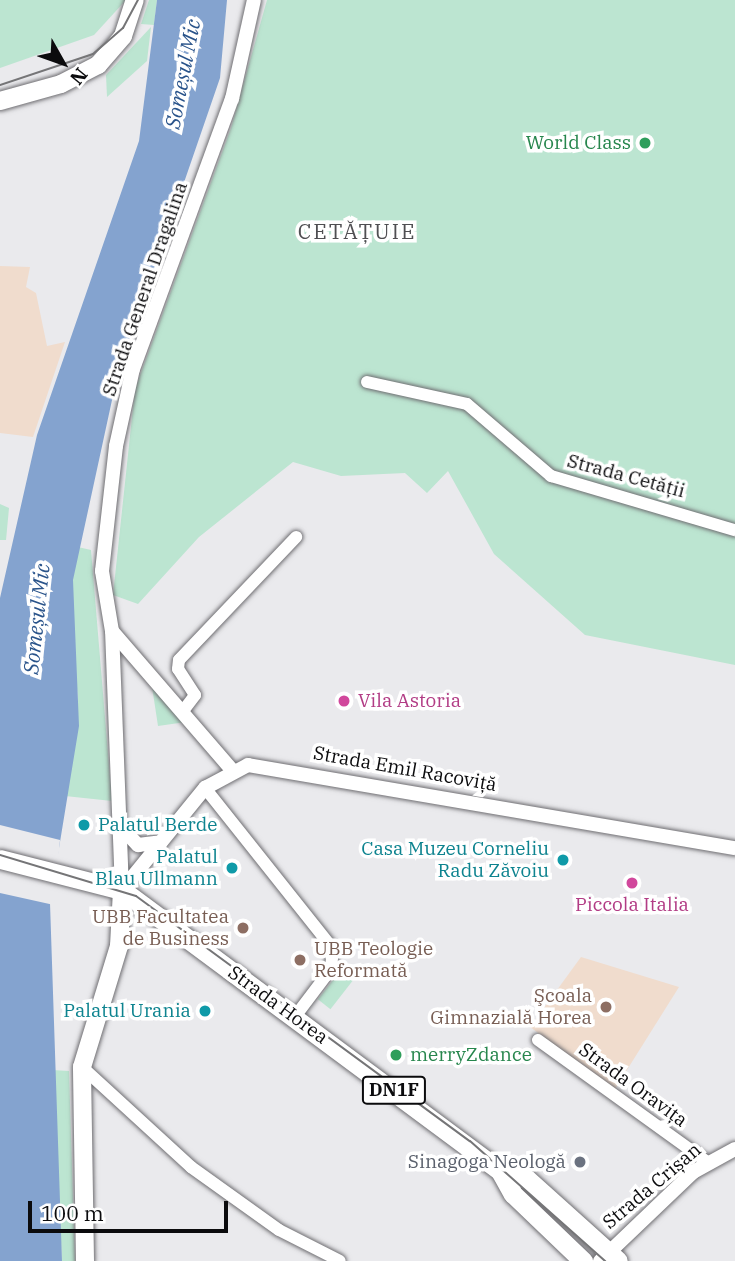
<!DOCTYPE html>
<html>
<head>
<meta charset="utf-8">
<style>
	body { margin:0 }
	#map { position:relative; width:735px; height:1261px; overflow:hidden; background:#eaeaed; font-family:"IBM Plex Serif",serif }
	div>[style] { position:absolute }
	.education>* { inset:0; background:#f0dccd }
	.green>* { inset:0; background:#bce5d1; transform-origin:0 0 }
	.water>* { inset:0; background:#84a3cf }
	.pier>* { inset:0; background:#eaeaed }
	.roads { filter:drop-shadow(0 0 2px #6f6e72) drop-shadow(0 0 2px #6f6e72) }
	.minor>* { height:12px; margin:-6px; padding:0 6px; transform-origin:6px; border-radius:6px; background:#fff }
	.tertiary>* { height:14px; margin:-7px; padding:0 7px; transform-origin:7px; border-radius:7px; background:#fff }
	.secondary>* { height:18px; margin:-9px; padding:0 9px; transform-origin:9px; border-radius:9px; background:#fff }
	.primary>* { height:19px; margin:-9.5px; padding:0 9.5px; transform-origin:9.5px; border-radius:9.5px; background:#fff }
	.tram>* { height:2px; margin:-1px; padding:0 1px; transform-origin:1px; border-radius:1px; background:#757577 }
	.dots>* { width:19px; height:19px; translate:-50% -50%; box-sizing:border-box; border:4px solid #fff; border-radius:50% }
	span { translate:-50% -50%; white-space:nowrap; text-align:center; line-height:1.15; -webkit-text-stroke:7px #fff; paint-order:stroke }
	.shield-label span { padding:2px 5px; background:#fff; border:2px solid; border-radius:5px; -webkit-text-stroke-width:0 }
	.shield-label { font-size:18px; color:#0b0b0d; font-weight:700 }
	.leisure-label { font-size:19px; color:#27864d }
	.right { translate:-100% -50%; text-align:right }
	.left { translate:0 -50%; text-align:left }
	.street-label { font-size:19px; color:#0b0b0d }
	.hotel-label { font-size:19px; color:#b23c85 }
	.culture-label { font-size:19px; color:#0d838f }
	.education-label { font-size:19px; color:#785e54 }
	.worship-label { font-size:19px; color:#5b616d }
	.water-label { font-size:21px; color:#29538a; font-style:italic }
	.neighbourhood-label { font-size:21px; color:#4f4f52; letter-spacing:2px }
	.north { position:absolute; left:28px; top:28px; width:70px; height:70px; -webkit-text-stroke:5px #fff; paint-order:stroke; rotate:130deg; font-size:19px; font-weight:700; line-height:28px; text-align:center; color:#0b0b0d }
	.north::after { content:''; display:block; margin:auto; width:24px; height:32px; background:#0b0b0d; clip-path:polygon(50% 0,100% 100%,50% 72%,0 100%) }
	.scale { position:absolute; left:28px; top:1201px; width:200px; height:32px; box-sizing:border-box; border:4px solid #0b0b0d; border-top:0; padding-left:9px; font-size:21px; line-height:24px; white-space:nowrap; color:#0b0b0d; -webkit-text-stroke:5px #fff; paint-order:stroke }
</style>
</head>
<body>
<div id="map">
	<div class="education">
		<div style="clip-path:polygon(0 266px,30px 267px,26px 287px,36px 293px,47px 346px,65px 342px,33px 437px,0 433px)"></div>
		<div style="clip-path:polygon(581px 957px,679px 987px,615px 1089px,530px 1027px)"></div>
	</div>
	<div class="green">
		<div style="clip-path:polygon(0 0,126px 0,94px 35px,0 68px)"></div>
		<div style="clip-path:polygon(149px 0,157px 0,154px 25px,141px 24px)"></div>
		<div style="clip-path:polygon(267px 0,735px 0,735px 665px,585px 635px,494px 554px,448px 471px,427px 493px,405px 473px,341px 476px,293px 462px,199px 537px,138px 604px,113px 595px,135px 389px,231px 128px)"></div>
		<div style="clip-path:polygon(151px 27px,147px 61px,107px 97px,106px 75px)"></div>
		<div style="clip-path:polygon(103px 432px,78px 547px,91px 550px,112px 801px,65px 796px,78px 698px,70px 624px,48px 596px)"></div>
		<div style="clip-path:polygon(0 504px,9px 508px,6px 540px,0 540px)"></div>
		<div style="clip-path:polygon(151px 680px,186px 722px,158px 726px)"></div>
		<div style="left:340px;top:971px;width:16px;height:36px;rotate:38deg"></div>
		<div style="clip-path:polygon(52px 1070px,69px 1071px,75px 1261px,62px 1261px)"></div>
	</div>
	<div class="water">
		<div style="clip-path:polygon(157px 0,227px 0,220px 78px,117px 377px,73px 580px,79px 726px,50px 903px,62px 1261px,0 1261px,0 598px,37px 435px,139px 141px)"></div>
	</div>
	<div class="pier">
		<div style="clip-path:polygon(0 825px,60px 840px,54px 905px,0 893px)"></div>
	</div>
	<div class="roads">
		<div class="minor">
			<div style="left:367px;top:382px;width:102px;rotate:12.4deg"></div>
			<div style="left:467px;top:404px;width:111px;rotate:40.6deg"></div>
			<div style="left:551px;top:476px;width:192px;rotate:16.4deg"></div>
			<div style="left:183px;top:711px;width:20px;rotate:-53deg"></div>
			<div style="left:195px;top:695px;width:31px;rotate:-123deg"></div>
			<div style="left:178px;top:669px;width:9px;rotate:-84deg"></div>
			<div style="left:179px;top:660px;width:170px;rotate:-46.4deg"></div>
			<div style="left:205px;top:788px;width:206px;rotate:51.5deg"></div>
			<div style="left:333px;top:949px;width:20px;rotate:96deg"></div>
			<div style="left:331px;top:969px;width:61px;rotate:127.1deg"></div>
			<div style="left:538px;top:1040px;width:208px;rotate:35.8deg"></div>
			<div style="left:82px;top:1067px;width:148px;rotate:42.5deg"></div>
			<div style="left:191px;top:1167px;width:108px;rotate:35.6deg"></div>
			<div style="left:279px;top:1230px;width:68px;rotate:26.9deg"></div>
		</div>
		<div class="tertiary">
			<div style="left:112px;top:631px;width:182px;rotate:49.2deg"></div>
			<div style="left:121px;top:827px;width:25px;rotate:47deg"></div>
			<div style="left:138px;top:845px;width:23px;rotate:-7deg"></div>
			<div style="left:122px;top:890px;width:259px;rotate:-92.2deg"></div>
			<div style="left:112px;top:631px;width:61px;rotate:-99.5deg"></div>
			<div style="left:102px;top:571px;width:126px;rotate:-83.6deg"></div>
			<div style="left:116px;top:446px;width:79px;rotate:-77.6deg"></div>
			<div style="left:133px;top:369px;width:288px;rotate:-69.9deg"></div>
			<div style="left:232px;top:99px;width:101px;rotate:-77.5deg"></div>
			<div style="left:122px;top:890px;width:132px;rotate:-50.9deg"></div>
			<div style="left:205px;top:788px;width:49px;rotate:-28.1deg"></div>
			<div style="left:248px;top:765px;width:494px;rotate:9.7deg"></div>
			<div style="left:600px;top:1261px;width:129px;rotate:-43.7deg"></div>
			<div style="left:693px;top:1172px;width:48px;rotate:-28.7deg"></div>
		</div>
		<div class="secondary">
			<div style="left:0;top:101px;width:63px;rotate:-15.6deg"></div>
			<div style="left:61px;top:84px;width:42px;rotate:-27.2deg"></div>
			<div style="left:98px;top:65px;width:38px;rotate:-49deg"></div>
			<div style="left:123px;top:36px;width:38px;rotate:-72deg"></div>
			<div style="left:85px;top:1261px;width:194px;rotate:-90.9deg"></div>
			<div style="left:82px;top:1067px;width:127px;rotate:-73deg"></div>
			<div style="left:119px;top:946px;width:56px;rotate:-86.9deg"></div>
		</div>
		<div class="primary">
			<div style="left:0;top:859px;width:126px;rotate:14.3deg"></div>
			<div style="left:122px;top:890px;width:471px;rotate:36.6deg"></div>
			<div style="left:500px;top:1171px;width:28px;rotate:17deg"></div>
			<div style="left:527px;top:1179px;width:122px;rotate:42deg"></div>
			<div style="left:500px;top:1171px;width:26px;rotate:61deg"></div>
			<div style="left:513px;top:1194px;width:97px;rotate:43.7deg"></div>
		</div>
	</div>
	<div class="tram">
		<div style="left:0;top:85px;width:98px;rotate:-18.4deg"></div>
		<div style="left:93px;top:54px;width:40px;rotate:-41deg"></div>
		<div style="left:123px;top:28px;width:32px;rotate:-62deg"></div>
		<div style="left:0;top:855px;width:142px;rotate:16.8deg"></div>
		<div style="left:136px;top:896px;width:414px;rotate:36.3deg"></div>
		<div style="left:470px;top:1141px;width:181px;rotate:41.6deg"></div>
	</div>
	<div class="dots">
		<div style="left:645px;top:143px;background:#2e9e5b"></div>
		<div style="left:344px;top:701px;background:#d1479c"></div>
		<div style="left:84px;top:825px;background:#0f9aa8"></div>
		<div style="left:563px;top:860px;background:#0f9aa8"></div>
		<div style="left:232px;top:868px;background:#0f9aa8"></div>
		<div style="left:632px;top:883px;background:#d1479c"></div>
		<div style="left:243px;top:928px;background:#8d6e63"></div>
		<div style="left:300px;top:960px;background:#8d6e63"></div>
		<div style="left:606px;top:1007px;background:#8d6e63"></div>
		<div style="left:205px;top:1011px;background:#0f9aa8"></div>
		<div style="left:396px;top:1055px;background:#2e9e5b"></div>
		<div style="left:580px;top:1162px;background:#6b7280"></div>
	</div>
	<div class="shield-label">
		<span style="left:394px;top:1090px">DN1F</span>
	</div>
	<div class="leisure-label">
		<span class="right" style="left:631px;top:143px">World Class</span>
		<span class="left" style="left:410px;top:1055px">merryZdance</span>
	</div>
	<div class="street-label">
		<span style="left:145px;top:289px;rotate:-71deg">Strada General Dragalina</span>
		<span style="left:626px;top:476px;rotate:15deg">Strada Cetății</span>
		<span style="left:405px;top:769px;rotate:10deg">Strada Emil Racoviță</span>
		<span style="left:278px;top:1005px;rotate:36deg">Strada Horea</span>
		<span style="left:633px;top:1085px;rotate:36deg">Strada Oravița</span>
		<span style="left:652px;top:1186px;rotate:-40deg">Strada Crișan</span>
	</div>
	<div class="hotel-label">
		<span class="left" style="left:358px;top:701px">Vila Astoria</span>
		<span style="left:632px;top:905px">Piccola Italia</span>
	</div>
	<div class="culture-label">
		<span class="left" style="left:98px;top:825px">Palatul Berde</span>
		<span class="right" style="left:549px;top:860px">Casa Muzeu Corneliu<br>Radu Zăvoiu</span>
		<span class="right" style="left:218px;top:868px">Palatul<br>Blau Ullmann</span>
		<span class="right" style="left:191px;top:1011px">Palatul Urania</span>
	</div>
	<div class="education-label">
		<span class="right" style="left:229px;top:928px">UBB Facultatea<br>de Business</span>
		<span class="left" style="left:314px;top:960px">UBB Teologie<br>Reformată</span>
		<span class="right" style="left:592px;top:1007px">Şcoala<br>Gimnazială Horea</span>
	</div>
	<div class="worship-label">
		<span class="right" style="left:566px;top:1162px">Sinagoga Neologă</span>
	</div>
	<div class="water-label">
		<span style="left:182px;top:74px;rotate:-79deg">Someșul Mic</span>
		<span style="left:36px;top:619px;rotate:-84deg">Someșul Mic</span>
	</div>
	<div class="neighbourhood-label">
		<span style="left:357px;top:231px">CETĂȚUIE</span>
	</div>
	<div class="north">N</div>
	<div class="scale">100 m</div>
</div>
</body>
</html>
